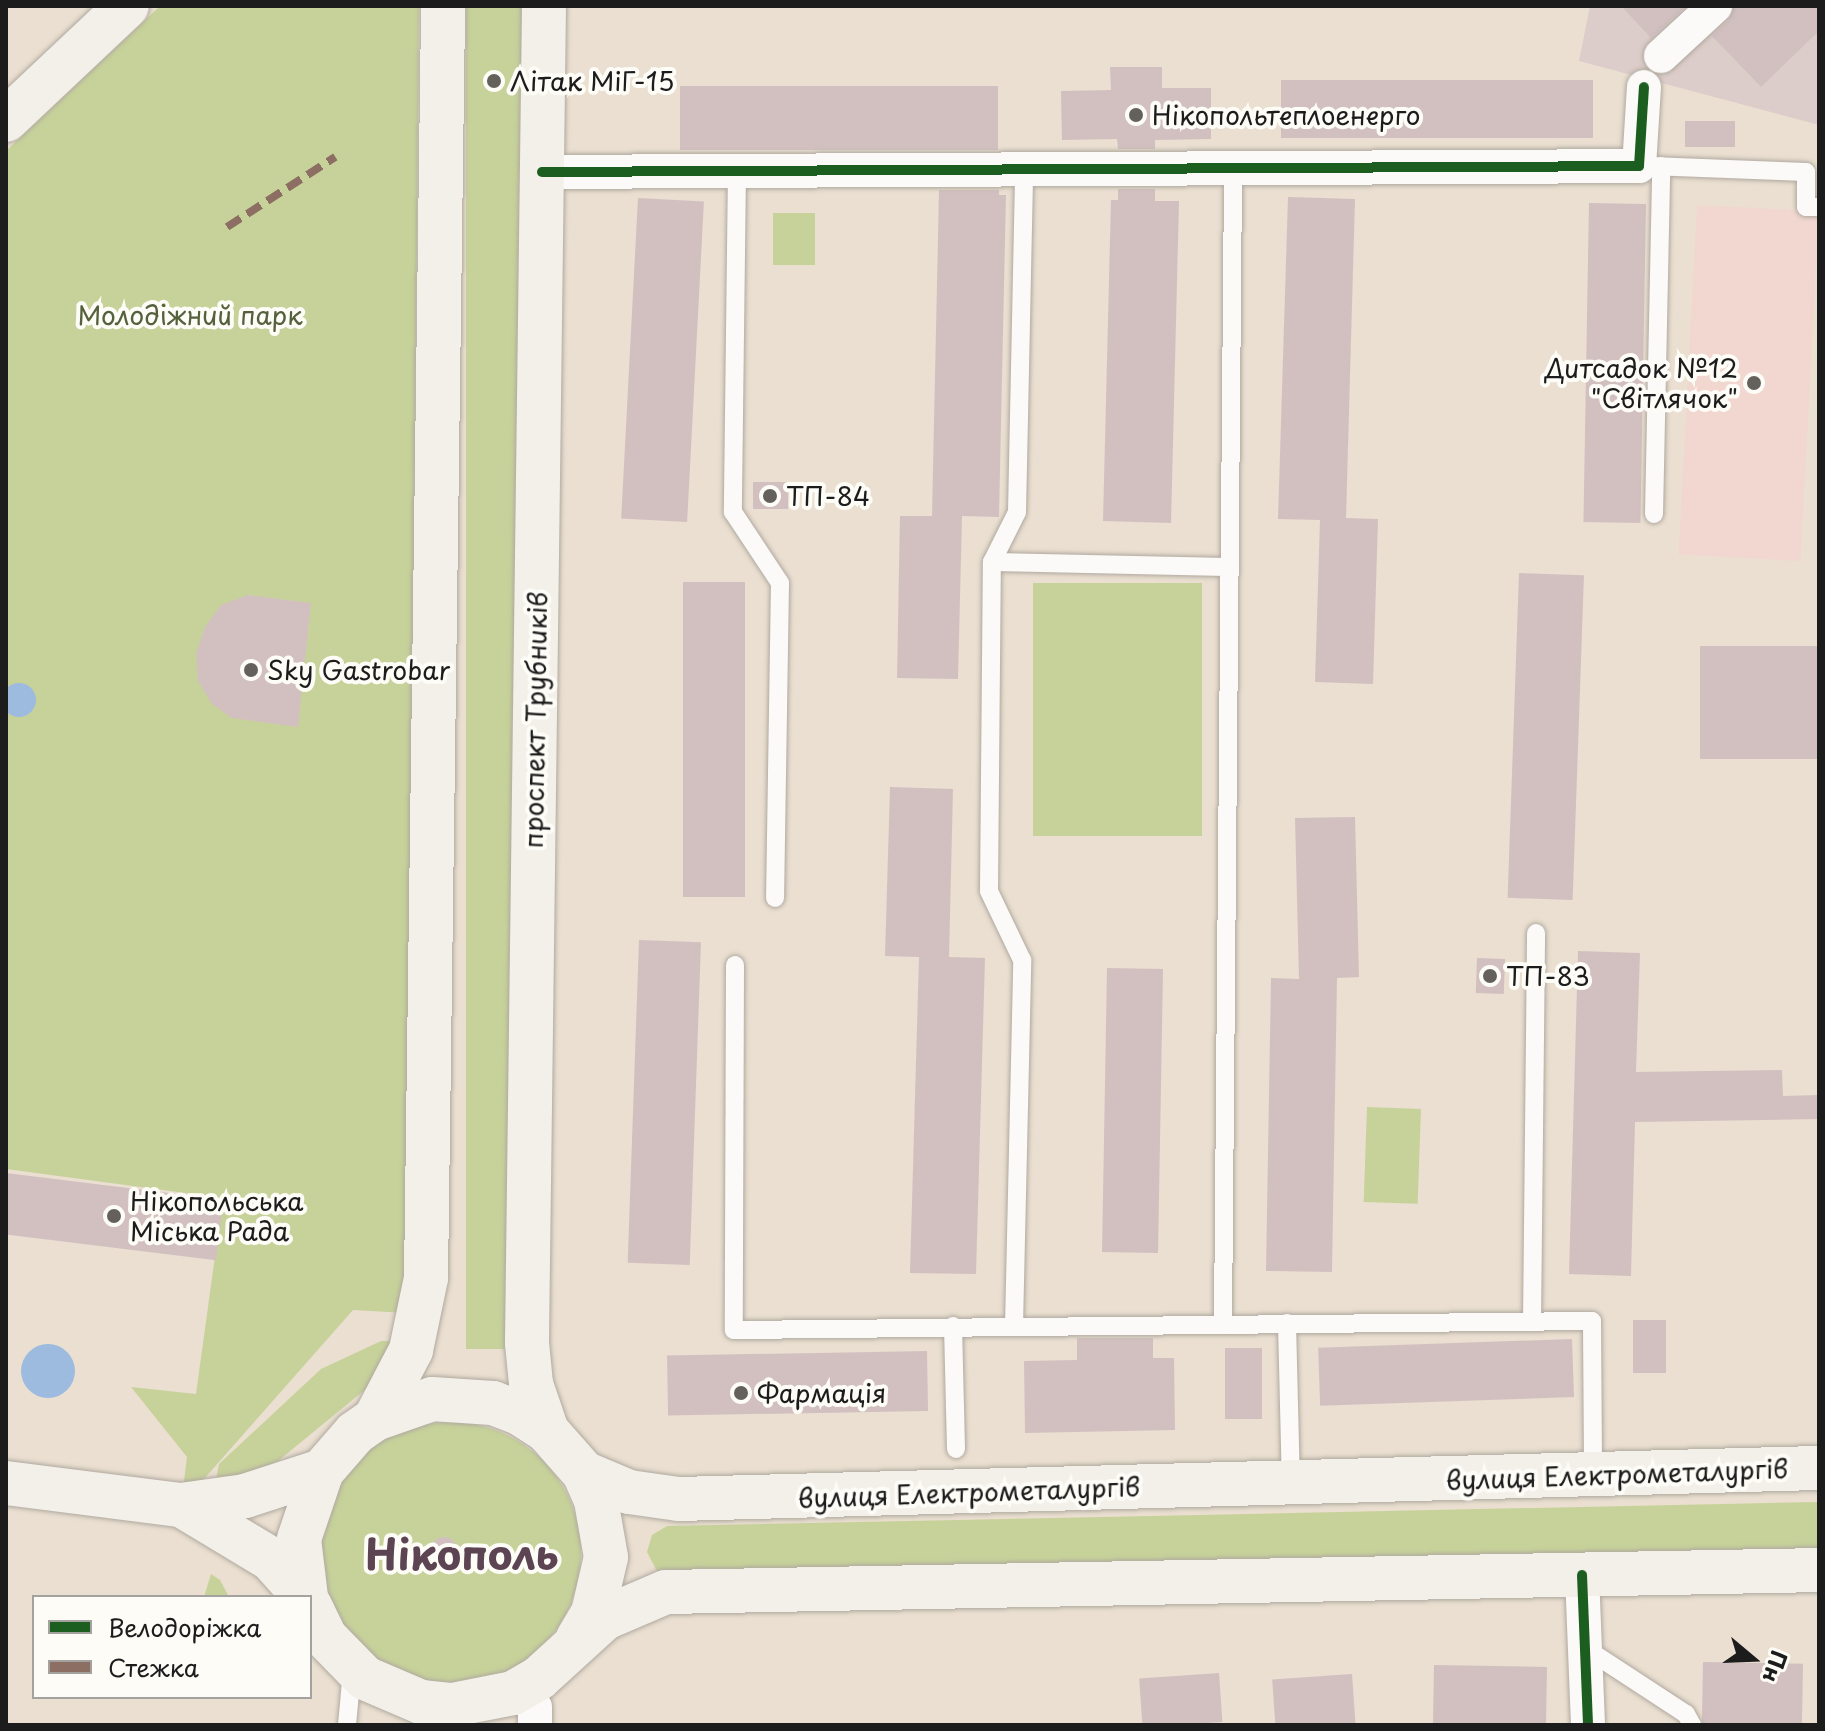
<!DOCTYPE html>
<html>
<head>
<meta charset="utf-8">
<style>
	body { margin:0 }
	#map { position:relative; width:1825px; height:1731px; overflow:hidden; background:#eadfd0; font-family:"Playpen Sans",sans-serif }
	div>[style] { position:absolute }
	.built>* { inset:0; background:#f1d7cf; transform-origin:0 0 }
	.industrial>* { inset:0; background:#ddcdca }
	.green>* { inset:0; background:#c7d29a; transform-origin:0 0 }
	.round { border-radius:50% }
	.water>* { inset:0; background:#9cbbdf }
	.building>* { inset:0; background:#d2c0c0; transform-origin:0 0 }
	.roads { filter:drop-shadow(0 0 2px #b0a9a0) drop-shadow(0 0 2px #b0a9a0) }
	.service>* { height:18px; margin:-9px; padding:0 9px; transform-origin:9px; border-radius:9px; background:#fcfaf8 }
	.minor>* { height:34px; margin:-17px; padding:0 17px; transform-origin:17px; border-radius:17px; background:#fcfaf8 }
	.secondary>* { height:44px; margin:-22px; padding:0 22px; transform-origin:22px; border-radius:22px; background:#f3f0ea }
	.quiet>* { height:8px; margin-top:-4px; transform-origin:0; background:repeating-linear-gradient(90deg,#8d6e63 0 16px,transparent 0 24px) }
	.cycleway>* { height:10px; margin:-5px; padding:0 5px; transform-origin:5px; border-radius:5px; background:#1b5e20 }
	.dots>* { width:22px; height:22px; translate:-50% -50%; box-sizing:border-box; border:4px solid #fdfcf7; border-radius:50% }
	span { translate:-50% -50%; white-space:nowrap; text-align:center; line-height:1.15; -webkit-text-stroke:8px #fdfcf7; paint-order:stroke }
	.poi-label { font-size:26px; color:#1c1c1c }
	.left { translate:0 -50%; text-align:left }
	.right { translate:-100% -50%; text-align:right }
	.park-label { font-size:26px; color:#55603d }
	.street-label { font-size:26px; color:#1c1c1c }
	.town-label { font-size:42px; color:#5d4452; font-weight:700 }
	.frame { position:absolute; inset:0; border:8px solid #1c1c1c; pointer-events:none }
	.legend { position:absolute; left:32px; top:1595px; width:280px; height:104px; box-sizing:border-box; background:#fdfcf7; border:2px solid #a3a29f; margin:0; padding:10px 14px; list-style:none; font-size:24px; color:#1c1c1c }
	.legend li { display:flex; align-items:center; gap:16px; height:40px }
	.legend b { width:40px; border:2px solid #a3a29f }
	.north { position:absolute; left:1713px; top:1619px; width:80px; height:80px; -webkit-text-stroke:6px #fdfcf7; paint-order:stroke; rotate:109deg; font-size:22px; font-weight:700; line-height:32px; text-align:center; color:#1c1c1c }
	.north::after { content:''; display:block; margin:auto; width:28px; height:36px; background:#1c1c1c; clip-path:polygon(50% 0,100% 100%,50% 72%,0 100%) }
</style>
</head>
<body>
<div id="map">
	<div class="built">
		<div style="left:1697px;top:205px;width:122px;height:350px;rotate:3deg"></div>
	</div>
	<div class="industrial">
		<div style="clip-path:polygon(1590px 6px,1819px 6px,1819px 125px,1579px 61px)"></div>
	</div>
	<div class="green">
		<div style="clip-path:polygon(160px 6px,419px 6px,407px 1313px,353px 1310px,181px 1505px,187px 1457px,131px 1387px,196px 1394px,223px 1198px,6px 1169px,6px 151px)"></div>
		<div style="left:466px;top:6px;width:61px;height:1343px"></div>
		<div style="left:815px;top:213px;width:52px;height:42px;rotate:90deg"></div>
		<div style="left:1202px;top:583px;width:253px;height:169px;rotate:90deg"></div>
		<div style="left:1367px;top:1107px;width:54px;height:95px;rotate:2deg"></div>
		<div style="clip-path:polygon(381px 1341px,401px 1341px,378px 1379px,278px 1461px,244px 1479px,216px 1480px,219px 1464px,321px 1369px)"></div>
		<div class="round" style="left:319px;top:1422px;width:262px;height:262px"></div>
		<div style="clip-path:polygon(1819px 1502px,1819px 1555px,659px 1575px,647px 1552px,652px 1535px,667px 1526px)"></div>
		<div style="clip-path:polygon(211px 1574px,220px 1580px,229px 1597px,204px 1597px)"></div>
	</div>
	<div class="water">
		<div class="round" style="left:2px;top:683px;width:34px;height:34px"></div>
		<div class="round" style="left:21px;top:1344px;width:54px;height:54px"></div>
	</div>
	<div class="building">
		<div style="clip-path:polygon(1621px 6px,1686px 6px,1651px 38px)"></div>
		<div style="clip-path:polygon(1734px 6px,1819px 6px,1819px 31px,1761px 87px,1712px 36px,1729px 20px)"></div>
		<div style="clip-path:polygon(1110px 67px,1162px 67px,1162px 88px,1211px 88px,1211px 139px,1155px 140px,1155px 149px,1118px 149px,1117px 139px,1062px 140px,1061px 91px,1111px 90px)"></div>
		<div style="left:1281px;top:80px;width:312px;height:58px"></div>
		<div style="left:998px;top:86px;width:64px;height:318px;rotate:90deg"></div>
		<div style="left:1685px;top:121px;width:50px;height:26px"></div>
		<div style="clip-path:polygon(1118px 189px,1155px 189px,1155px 201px,1179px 201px,1171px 523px,1103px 521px,1111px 200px,1118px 200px)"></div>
		<div style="clip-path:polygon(939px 190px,999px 190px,999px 195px,1006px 195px,999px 517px,962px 516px,958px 679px,897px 678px,900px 516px,932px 516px)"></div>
		<div style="clip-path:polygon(1288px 197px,1355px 199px,1346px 518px,1378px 519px,1373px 684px,1315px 682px,1320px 520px,1278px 519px)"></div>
		<div style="left:638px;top:198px;width:66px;height:321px;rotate:3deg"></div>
		<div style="left:1589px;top:203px;width:57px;height:319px;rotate:1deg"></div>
		<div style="left:753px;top:482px;width:35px;height:27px"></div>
		<div style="left:1519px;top:573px;width:65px;height:325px;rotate:2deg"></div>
		<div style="left:683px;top:582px;width:62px;height:315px"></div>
		<div style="clip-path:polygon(248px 595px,311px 603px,298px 727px,232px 718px,212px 704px,198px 681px,196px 654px,205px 627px,221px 605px)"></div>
		<div style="left:1819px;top:646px;width:113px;height:119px;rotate:90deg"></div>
		<div style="clip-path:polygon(890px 787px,953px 789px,949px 957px,985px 958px,976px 1274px,910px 1273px,919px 957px,885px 956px)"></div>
		<div style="clip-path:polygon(1355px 817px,1359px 977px,1337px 978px,1332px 1272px,1266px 1271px,1271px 978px,1299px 979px,1295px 818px)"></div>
		<div style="left:639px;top:940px;width:62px;height:323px;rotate:2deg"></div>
		<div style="clip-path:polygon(1578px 951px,1640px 953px,1636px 1072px,1782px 1070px,1783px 1096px,1819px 1095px,1819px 1119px,1635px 1122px,1631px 1276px,1569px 1274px)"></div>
		<div style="left:1477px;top:958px;width:28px;height:35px;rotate:2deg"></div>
		<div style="left:1107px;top:968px;width:56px;height:284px;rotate:1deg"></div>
		<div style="left:6px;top:1173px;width:219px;height:61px;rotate:7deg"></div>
		<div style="left:1633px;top:1320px;width:33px;height:53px"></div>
		<div style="clip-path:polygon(1077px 1338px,1153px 1338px,1153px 1358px,1174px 1358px,1175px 1430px,1025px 1433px,1024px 1361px,1077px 1360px)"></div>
		<div style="left:1572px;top:1339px;width:58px;height:254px;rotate:88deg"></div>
		<div style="left:1225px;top:1348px;width:37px;height:71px"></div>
		<div style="left:927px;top:1351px;width:60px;height:260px;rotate:89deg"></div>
		<div class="round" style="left:431px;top:1537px;width:26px;height:26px"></div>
		<div style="left:1703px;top:1662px;width:100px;height:61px;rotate:1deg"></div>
		<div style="left:1434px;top:1665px;width:113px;height:60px;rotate:1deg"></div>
		<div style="left:1219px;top:1673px;width:49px;height:80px;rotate:86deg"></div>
		<div style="left:1352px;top:1674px;width:49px;height:80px;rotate:86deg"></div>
	</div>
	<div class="roads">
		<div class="service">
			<div style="left:1650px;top:166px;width:156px;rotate:2.2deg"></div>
			<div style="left:1806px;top:172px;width:35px;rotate:90deg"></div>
			<div style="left:1806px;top:207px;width:13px"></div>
			<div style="left:737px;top:170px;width:342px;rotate:90.7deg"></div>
			<div style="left:733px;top:512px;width:85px;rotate:56.5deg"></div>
			<div style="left:780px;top:583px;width:315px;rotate:90.9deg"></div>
			<div style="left:1654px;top:514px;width:348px;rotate:-88.8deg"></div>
			<div style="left:992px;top:562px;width:237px;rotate:1.2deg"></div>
			<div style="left:735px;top:965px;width:365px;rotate:90.2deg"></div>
			<div style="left:734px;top:1330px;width:858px;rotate:-0.6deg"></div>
			<div style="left:1592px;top:1321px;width:154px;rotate:89.6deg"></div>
			<div style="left:1532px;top:1322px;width:389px;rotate:-89.4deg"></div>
			<div style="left:1223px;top:1323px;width:1154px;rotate:-89.5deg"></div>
			<div style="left:1287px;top:1323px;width:160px;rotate:88.6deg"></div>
			<div style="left:953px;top:1326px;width:123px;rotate:88.6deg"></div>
			<div style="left:1014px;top:1326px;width:366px;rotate:-88.7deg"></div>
			<div style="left:1022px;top:960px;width:76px;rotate:-115.6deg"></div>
			<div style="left:989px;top:891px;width:329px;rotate:-89.5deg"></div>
			<div style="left:992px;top:562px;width:56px;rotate:-63.4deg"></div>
			<div style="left:1017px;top:512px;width:343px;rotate:-88.8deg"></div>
			<div style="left:1585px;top:1648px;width:121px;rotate:33.2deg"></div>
			<div style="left:1686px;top:1714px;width:13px;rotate:61deg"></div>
			<div style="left:347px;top:1725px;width:54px;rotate:-84.7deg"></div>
		</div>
		<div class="minor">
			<div style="left:1661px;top:56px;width:74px;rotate:-42.8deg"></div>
			<div style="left:542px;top:172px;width:1097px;rotate:-0.31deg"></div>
			<div style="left:1639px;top:166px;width:79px;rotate:-86.4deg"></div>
			<div style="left:1582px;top:1575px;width:150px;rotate:87.7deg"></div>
			<div style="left:535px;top:1725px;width:18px;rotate:-90deg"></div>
		</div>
		<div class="secondary">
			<div style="left:544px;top:6px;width:1337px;rotate:90.73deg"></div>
			<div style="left:527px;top:1343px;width:41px;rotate:84.4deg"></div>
			<div style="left:531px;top:1384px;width:50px;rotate:71.2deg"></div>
			<div style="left:6px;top:120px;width:166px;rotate:-43.3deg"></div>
			<div style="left:375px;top:1419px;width:78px;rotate:-62.4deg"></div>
			<div style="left:411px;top:1350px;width:74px;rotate:-78.2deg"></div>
			<div style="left:426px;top:1278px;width:1272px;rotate:-89.23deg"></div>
			<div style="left:6px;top:1483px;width:176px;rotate:7.2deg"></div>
			<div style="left:181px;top:1505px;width:65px;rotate:-8deg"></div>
			<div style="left:245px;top:1496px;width:81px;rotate:-18deg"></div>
			<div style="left:181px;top:1505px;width:105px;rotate:31deg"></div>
			<div style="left:271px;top:1559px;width:51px;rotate:48.2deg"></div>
			<div style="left:306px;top:1597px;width:58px;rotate:-96.9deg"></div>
			<div style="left:299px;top:1539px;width:72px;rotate:-71.3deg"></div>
			<div style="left:322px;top:1471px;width:50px;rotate:-49deg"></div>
			<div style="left:355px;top:1433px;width:24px;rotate:-35deg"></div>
			<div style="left:375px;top:1419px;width:60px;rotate:-19.3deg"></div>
			<div style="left:432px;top:1399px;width:61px;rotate:3.8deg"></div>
			<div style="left:493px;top:1403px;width:30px;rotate:21deg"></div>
			<div style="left:521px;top:1414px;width:31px;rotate:33deg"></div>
			<div style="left:547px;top:1431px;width:56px;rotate:48.6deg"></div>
			<div style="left:584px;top:1473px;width:49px;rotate:22.9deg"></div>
			<div style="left:629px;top:1492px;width:50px;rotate:8deg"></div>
			<div style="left:679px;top:1499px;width:1140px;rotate:-1.56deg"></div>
			<div style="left:310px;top:1606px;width:34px;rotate:64deg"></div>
			<div style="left:325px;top:1637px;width:57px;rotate:45.7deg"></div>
			<div style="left:365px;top:1678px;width:61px;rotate:23.2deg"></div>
			<div style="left:421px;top:1702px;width:31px;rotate:6deg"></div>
			<div style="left:452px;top:1705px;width:62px;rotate:-11.1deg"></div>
			<div style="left:513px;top:1693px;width:30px;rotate:-30deg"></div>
			<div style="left:539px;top:1678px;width:89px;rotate:-42.3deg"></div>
			<div style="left:605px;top:1618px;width:66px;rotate:-23.1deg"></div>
			<div style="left:666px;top:1592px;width:1153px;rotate:-1.09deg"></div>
			<div style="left:578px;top:1638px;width:29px;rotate:-59deg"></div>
			<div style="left:593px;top:1613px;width:57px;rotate:-76.9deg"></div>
			<div style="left:606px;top:1557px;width:58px;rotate:-100deg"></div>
			<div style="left:596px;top:1500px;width:30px;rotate:-114deg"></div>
		</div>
	</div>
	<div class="quiet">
		<div style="left:227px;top:227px;width:129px;rotate:-32.9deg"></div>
	</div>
	<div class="cycleway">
		<div style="left:542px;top:172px;width:1097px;rotate:-0.31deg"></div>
		<div style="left:1639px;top:166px;width:79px;rotate:-86.4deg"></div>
		<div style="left:1582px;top:1575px;width:150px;rotate:87.7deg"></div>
	</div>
	<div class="dots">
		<div style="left:494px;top:81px;background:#64605b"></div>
		<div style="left:1136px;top:115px;background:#64605b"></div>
		<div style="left:1754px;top:383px;background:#64605b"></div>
		<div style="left:770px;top:496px;background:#64605b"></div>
		<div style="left:251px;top:670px;background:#64605b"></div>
		<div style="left:1490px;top:976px;background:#64605b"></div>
		<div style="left:114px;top:1216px;background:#64605b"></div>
		<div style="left:741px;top:1393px;background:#64605b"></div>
	</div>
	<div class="poi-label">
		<span class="left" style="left:510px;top:81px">Літак МіГ-15</span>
		<span class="left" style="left:1152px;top:115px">Нікопольтеплоенерго</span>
		<span class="right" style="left:1738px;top:383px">Дитсадок №12<br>"Світлячок"</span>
		<span class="left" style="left:786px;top:496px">ТП-84</span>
		<span class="left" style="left:267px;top:670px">Sky Gastrobar</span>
		<span class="left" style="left:1506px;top:976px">ТП-83</span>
		<span class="left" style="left:130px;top:1216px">Нiкопольська<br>Міська Рада</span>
		<span class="left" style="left:757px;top:1393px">Фармація</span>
	</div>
	<div class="park-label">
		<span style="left:190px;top:315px">Молодіжний парк</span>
	</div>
	<div class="street-label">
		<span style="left:535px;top:720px;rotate:-89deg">проспект Трубників</span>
		<span style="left:1617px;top:1474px;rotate:-2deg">вулиця Електрометалургів</span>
		<span style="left:969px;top:1492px;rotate:-2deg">вулиця Електрометалургів</span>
	</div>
	<div class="town-label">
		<span style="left:462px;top:1553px">Нікополь</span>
	</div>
	<div class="frame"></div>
	<ul class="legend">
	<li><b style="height:10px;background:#1b5e20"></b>Велодоріжка</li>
	<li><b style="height:10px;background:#8d6e63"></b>Стежка</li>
	</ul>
	<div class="north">Пн</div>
</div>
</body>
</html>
